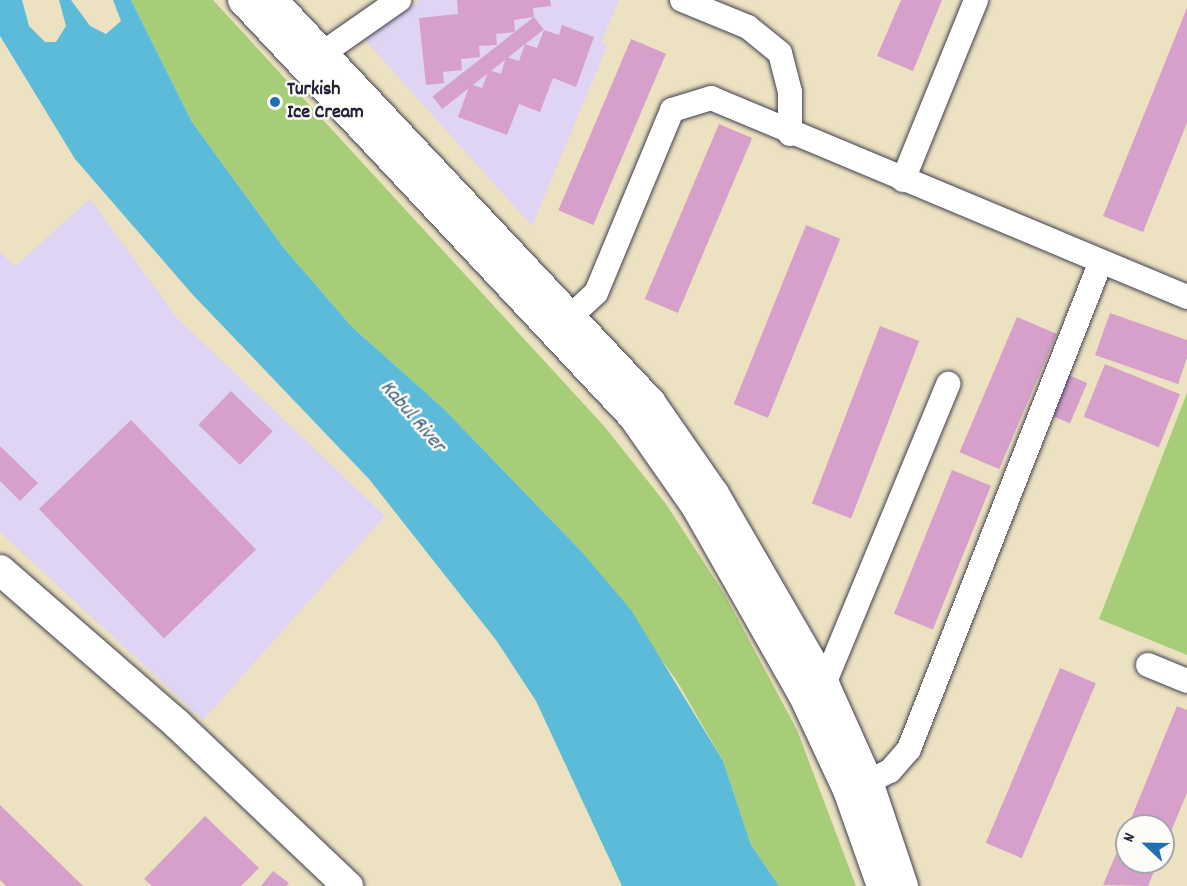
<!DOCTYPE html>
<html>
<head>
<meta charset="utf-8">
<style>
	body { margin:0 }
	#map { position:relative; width:1187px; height:886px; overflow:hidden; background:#ece2c1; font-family:Dekko,sans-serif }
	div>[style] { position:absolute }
	.built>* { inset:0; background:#dfd4f4 }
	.green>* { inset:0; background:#a7cd78 }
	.water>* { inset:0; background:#5bbbd9 }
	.building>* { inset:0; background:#d6a0cb; transform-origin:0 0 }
	.roads { filter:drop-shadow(0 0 2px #403f4f) drop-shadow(0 0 2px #403f4f) }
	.minor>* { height:24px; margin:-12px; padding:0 12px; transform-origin:12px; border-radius:12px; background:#fff }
	.major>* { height:30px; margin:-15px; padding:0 15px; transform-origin:15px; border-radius:15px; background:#fff }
	.dots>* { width:16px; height:16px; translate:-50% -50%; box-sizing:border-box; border:3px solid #fdfcf7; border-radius:50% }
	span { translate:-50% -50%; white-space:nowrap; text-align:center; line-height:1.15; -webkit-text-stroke:5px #fdfcf7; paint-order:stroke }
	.poi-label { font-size:20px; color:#22223b; font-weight:700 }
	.left { translate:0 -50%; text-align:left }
	.water-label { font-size:21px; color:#395f7a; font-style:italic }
	.north { position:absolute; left:1115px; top:814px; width:60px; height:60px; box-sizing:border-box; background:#fdfcf7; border:2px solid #a5a5ac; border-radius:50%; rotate:292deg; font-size:16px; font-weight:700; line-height:24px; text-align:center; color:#22223b }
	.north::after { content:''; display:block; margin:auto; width:21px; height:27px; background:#1f6fb2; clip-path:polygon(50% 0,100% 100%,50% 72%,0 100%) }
</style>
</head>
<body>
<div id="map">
	<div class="built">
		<div style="clip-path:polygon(420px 0,619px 0,601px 43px,607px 46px,532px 226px,364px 39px)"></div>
		<div style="clip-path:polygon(90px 199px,177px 318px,385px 516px,203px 720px,0 532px,0 252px,15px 266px)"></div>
	</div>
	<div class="green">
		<div style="clip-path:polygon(131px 0,213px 0,604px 426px,666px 504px,725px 595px,797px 730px,856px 886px,779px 886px,751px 845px,723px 761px,677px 681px,580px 550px,444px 409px,352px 327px,283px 247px,192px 122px)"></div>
		<div style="clip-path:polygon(1187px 393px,1187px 655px,1099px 619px)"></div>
	</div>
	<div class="water">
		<div style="clip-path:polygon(0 0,22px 0,29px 26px,45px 42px,56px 42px,66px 26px,59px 0,71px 0,90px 26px,106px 34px,121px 21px,113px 0,131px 0,192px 122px,283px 247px,352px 327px,444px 409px,580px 550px,631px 610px,723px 761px,751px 845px,779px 886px,622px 886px,536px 701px,496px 640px,369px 479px,193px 295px,75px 159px,0 36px)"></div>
	</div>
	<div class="building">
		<div style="clip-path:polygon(457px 0,550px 0,551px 6px,533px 8px,534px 17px,514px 20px,515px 32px,496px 34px,497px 45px,479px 46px,480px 57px,461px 59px,462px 70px,443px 72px,444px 83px,426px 85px,419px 18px,458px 14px)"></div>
		<div style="clip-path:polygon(901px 0,942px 0,913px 71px,877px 56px)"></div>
		<div style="clip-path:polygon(1187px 8px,1187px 123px,1143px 232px,1103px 216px)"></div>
		<div style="left:534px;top:17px;width:16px;height:129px;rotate:52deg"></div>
		<div style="clip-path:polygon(562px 25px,594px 37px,576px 87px,553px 78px,540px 112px,519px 104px,507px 135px,458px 117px,470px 84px,482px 88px,489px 70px,501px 74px,506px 57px,519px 61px,525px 44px,537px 48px,544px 30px,559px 35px)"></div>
		<div style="left:631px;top:39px;width:38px;height:186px;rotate:23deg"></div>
		<div style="left:719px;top:124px;width:36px;height:190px;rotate:23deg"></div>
		<div style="left:806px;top:225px;width:37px;height:193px;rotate:22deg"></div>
		<div style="clip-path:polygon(1110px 313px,1187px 340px,1187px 358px,1178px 384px,1095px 355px)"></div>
		<div style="left:1017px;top:317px;width:43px;height:147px;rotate:23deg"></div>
		<div style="left:880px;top:326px;width:42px;height:190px;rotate:21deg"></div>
		<div style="left:1105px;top:364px;width:81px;height:57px;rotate:22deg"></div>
		<div style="left:1066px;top:374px;width:23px;height:44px;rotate:23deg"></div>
		<div style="left:231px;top:391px;width:58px;height:47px;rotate:44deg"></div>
		<div style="left:131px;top:420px;width:180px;height:128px;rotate:46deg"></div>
		<div style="clip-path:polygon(0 446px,38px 483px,20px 501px,0 481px)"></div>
		<div style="left:952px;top:470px;width:42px;height:155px;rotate:22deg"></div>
		<div style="left:1060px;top:668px;width:39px;height:190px;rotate:23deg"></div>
		<div style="clip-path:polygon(1177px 706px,1187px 710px,1187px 793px,1163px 851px,1163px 826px,1128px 826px)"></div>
		<div style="clip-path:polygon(0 805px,83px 886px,6px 886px,0 880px)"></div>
		<div style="clip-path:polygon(205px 816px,259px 868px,241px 886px,152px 886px,144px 879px)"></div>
		<div style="clip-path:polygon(1127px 828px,1127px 862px,1158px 862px,1148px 886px,1103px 885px)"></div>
		<div style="clip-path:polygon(273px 871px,289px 883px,287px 886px,261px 886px)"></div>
	</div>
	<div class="roads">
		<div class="minor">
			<div style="left:682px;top:0;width:71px;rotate:22.2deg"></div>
			<div style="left:748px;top:27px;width:41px;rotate:39.1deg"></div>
			<div style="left:780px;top:53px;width:40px;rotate:75.6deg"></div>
			<div style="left:790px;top:92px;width:42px;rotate:90deg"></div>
			<div style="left:323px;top:53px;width:93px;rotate:-34.9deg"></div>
			<div style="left:903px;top:180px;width:194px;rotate:-67.9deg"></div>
			<div style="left:570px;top:317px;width:35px;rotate:-43deg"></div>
			<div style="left:596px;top:293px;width:198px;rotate:-67.4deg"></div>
			<div style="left:672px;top:110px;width:41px;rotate:-17.1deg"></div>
			<div style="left:711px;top:98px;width:516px;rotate:22.69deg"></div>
			<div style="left:1148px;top:665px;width:42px;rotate:22.3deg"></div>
			<div style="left:824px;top:684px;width:325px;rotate:-67.5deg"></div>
			<div style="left:868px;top:782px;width:25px;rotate:-27deg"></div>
			<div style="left:890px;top:771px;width:29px;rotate:-49deg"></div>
			<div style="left:909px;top:749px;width:524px;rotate:-68.52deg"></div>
		</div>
		<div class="major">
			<div style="left:243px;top:0;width:570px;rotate:46.85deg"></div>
			<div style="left:633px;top:416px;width:110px;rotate:55deg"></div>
			<div style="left:696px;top:506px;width:216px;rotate:60.4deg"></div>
			<div style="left:803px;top:694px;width:106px;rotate:64.9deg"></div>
			<div style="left:848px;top:790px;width:102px;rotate:70.5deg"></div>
			<div style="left:272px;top:0;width:552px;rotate:46.76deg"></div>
			<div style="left:650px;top:402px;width:112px;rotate:55.2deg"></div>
			<div style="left:714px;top:494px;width:220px;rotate:59.9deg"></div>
			<div style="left:824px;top:684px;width:107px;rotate:65.8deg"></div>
			<div style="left:868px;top:782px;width:110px;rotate:71.4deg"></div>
			<div style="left:0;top:570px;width:235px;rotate:41deg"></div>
			<div style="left:177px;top:724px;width:236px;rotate:43.5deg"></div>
		</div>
	</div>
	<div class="dots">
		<div style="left:275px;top:102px;background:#1f6fb2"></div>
	</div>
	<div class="poi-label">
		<span class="left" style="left:287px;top:102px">Turkish<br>Ice Cream</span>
	</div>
	<div class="water-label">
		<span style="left:412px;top:417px;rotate:49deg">Kabul River</span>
	</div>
	<div class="north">N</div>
</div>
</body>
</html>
